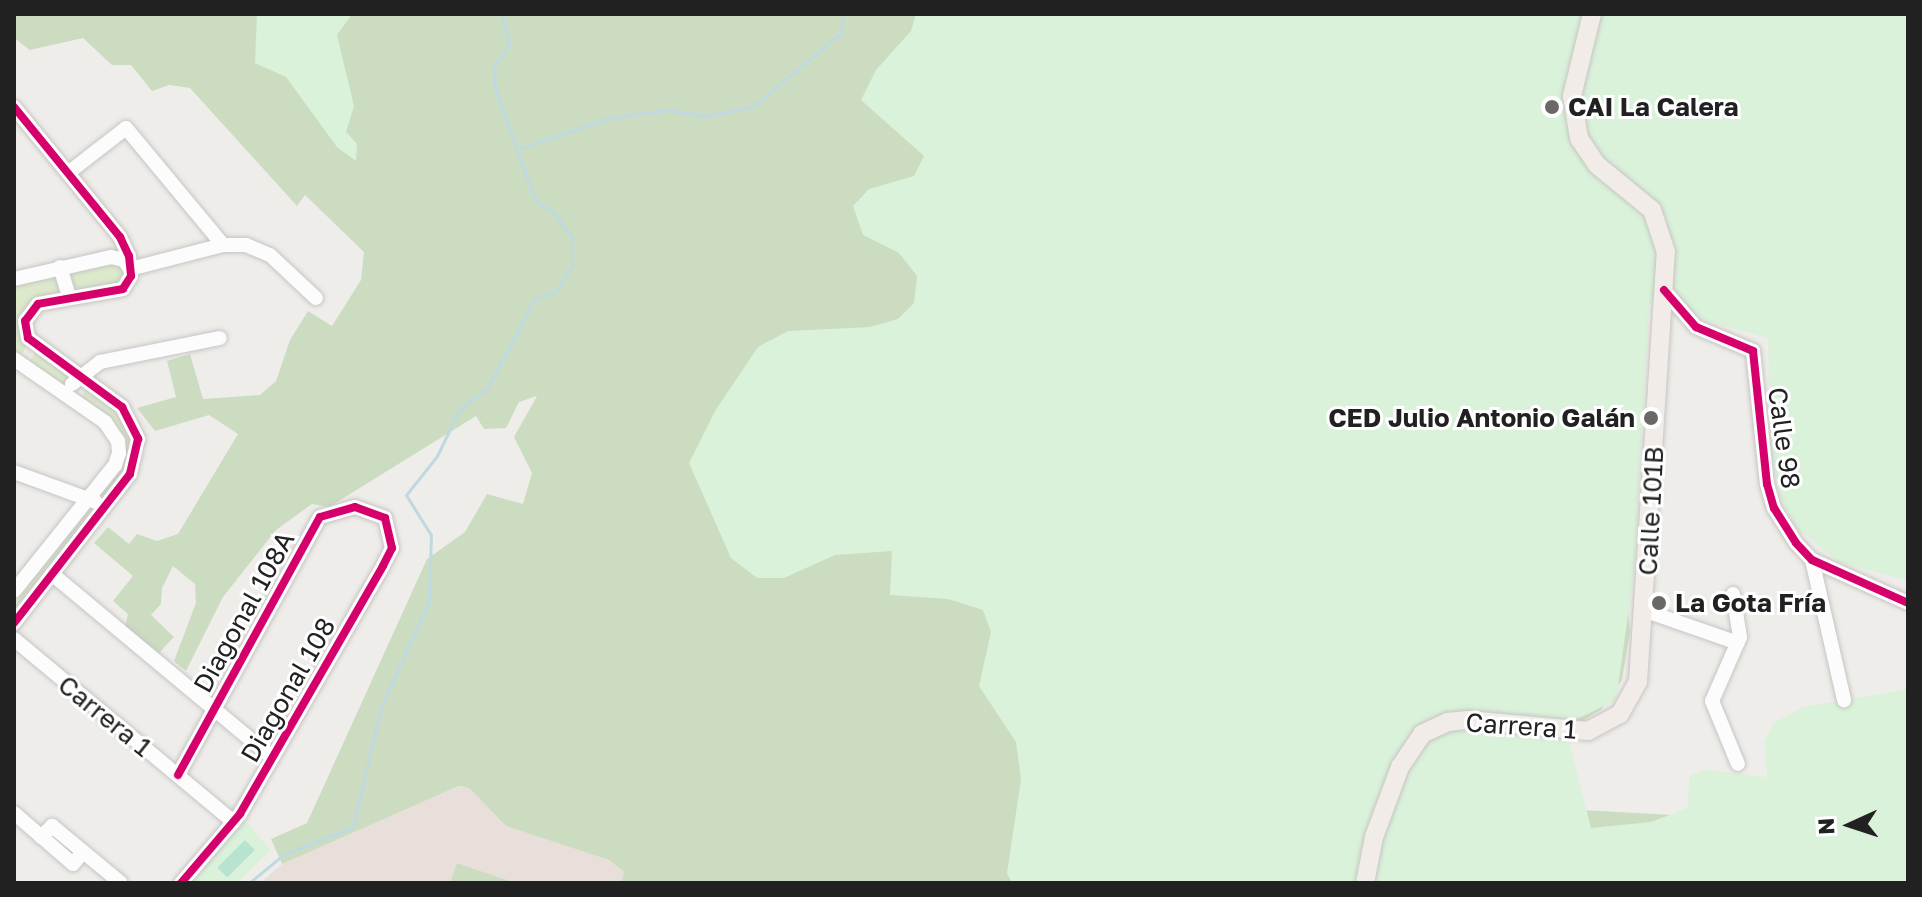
<!DOCTYPE html>
<html>
<head>
<meta charset="utf-8">
<style>
	body { margin:0 }
	#map { position:relative; width:1922px; height:897px; overflow:hidden; background:#efedea; font-family:"Golos Text",sans-serif }
	div>[style] { position:absolute }
	.military>* { inset:0; background:#e8dfda }
	.grass>* { inset:0; background:#dceacb; transform-origin:0 0 }
	.forest>* { inset:0; background:#cbdcc1 }
	.park>* { inset:0; background:#daf2da }
	.pitch>* { inset:0; background:#b8e3d1; transform-origin:0 0 }
	.stream>* { height:3px; margin:-1.5px; padding:0 1.5px; transform-origin:1.5px; border-radius:1.5px; background:#bfd9e0 }
	.roads { filter:drop-shadow(0 0 2px #c6c5c4) drop-shadow(0 0 2px #c6c5c4) }
	.minor>* { height:14px; margin:-7px; padding:0 7px; transform-origin:7px; border-radius:7px; background:#fdfcfc }
	.major>* { height:18px; margin:-9px; padding:0 9px; transform-origin:9px; border-radius:9px; background:#f1ece7 }
	.cycleway>* { height:8px; margin:-4px; padding:0 4px; transform-origin:4px; border-radius:4px; background:#d6006c }
	.dots>* { width:22px; height:22px; translate:-50% -50%; box-sizing:border-box; border:4px solid #fff; border-radius:50% }
	span { translate:-50% -50%; white-space:nowrap; text-align:center; line-height:1.15; -webkit-text-stroke:6px #fff; paint-order:stroke }
	.poi-label { font-size:26px; color:#212121; font-weight:700 }
	.left { translate:0 -50%; text-align:left }
	.right { translate:-100% -50%; text-align:right }
	.street-label { font-size:26px; color:#212121 }
	.frame { position:absolute; inset:0; border:16px solid #212121; pointer-events:none }
	.north { position:absolute; left:1810px; top:785px; width:80px; height:80px; -webkit-text-stroke:6px #fff; paint-order:stroke; rotate:267deg; font-size:22px; font-weight:700; line-height:32px; text-align:center; color:#212121 }
	.north::after { content:''; display:block; margin:auto; width:28px; height:36px; background:#212121; clip-path:polygon(50% 0,100% 100%,50% 72%,0 100%) }
</style>
</head>
<body>
<div id="map">
	<div class="military">
		<div style="clip-path:polygon(450px 786px,469px 788px,506px 826px,609px 860px,624px 872px,621px 883px,516px 883px,457px 863px,450px 883px,260px 883px,282px 864px)"></div>
	</div>
	<div class="grass">
		<div style="clip-path:polygon(115px 264px,125px 272px,118px 283px,74px 291px,71px 272px)"></div>
		<div style="clip-path:polygon(57px 275px,61px 295px,34px 301px,27px 345px,20px 358px,14px 354px,14px 284px)"></div>
		<div style="left:35px;top:353px;width:44px;height:13px;rotate:35deg"></div>
		<div style="clip-path:polygon(87px 388px,120px 411px,133px 443px,132px 460px,105px 499px,100px 494px,124px 444px,112px 418px,81px 398px)"></div>
		<div style="clip-path:polygon(94px 512px,14px 616px,14px 603px,84px 514px)"></div>
	</div>
	<div class="forest">
		<div style="clip-path:polygon(14px 14px,1572px 14px,1630px 631px,1622px 680px,1601px 710px,1559px 734px,1562px 809px,1767px 820px,1908px 883px,621px 883px,624px 872px,609px 860px,506px 826px,469px 788px,458px 786px,282px 864px,271px 839px,307px 823px,427px 559px,465px 532px,487px 494px,523px 504px,532px 473px,514px 437px,537px 396px,519px 402px,506px 428px,484px 429px,476px 416px,329px 507px,312px 504px,276px 530px,223px 597px,186px 671px,174px 661px,196px 603px,195px 584px,173px 566px,162px 588px,161px 604px,151px 615px,174px 637px,154px 658px,124px 630px,128px 614px,113px 601px,133px 576px,94px 543px,108px 527px,129px 544px,137px 534px,157px 541px,178px 534px,238px 434px,209px 415px,155px 431px,137px 408px,176px 397px,167px 361px,190px 354px,203px 399px,260px 395px,276px 381px,290px 340px,308px 311px,332px 326px,361px 280px,364px 252px,305px 195px,297px 206px,190px 88px,169px 85px,152px 91px,131px 65px,112px 65px,83px 38px,30px 50px,14px 38px)"></div>
		<div style="clip-path:polygon(457px 863px,516px 883px,450px 883px)"></div>
	</div>
	<div class="park">
		<div style="clip-path:polygon(257px 14px,352px 14px,337px 35px,354px 106px,346px 132px,357px 144px,356px 161px,337px 147px,286px 77px,255px 63px)"></div>
		<div style="clip-path:polygon(916px 14px,1908px 14px,1908px 581px,1839px 562px,1797px 529px,1780px 497px,1770px 444px,1768px 338px,1649px 305px,1634px 573px,1616px 700px,1565px 725px,1591px 828px,1651px 822px,1688px 808px,1689px 776px,1707px 770px,1767px 777px,1764px 742px,1773px 723px,1803px 707px,1908px 689px,1908px 883px,1012px 883px,1007px 873px,1021px 779px,1016px 742px,979px 686px,991px 632px,983px 610px,948px 599px,890px 595px,892px 551px,835px 555px,784px 578px,757px 578px,731px 558px,689px 463px,715px 411px,758px 347px,788px 331px,870px 327px,898px 319px,914px 303px,917px 276px,899px 253px,863px 235px,853px 206px,869px 189px,914px 176px,924px 156px,861px 100px,876px 70px,911px 31px)"></div>
		<div style="clip-path:polygon(245px 820px,270px 850px,238px 883px,188px 883px)"></div>
	</div>
	<div class="pitch">
		<div style="left:245px;top:840px;width:14px;height:39px;rotate:45deg"></div>
	</div>
	<div class="stream">
		<div style="left:520px;top:148px;width:94px;rotate:-18.6deg"></div>
		<div style="left:609px;top:118px;width:59px;rotate:-7.9deg"></div>
		<div style="left:667px;top:110px;width:37px;rotate:9deg"></div>
		<div style="left:704px;top:116px;width:49px;rotate:-10.6deg"></div>
		<div style="left:752px;top:107px;width:116px;rotate:-39.7deg"></div>
		<div style="left:841px;top:33px;width:19px;rotate:-84deg"></div>
		<div style="left:249px;top:883px;width:45px;rotate:-39.6deg"></div>
		<div style="left:284px;top:854px;width:74px;rotate:-21.4deg"></div>
		<div style="left:353px;top:827px;width:123px;rotate:-76.9deg"></div>
		<div style="left:381px;top:707px;width:116px;rotate:-65.6deg"></div>
		<div style="left:429px;top:601px;width:66px;rotate:-88.3deg"></div>
		<div style="left:431px;top:535px;width:47px;rotate:-122deg"></div>
		<div style="left:406px;top:495px;width:50px;rotate:-51.5deg"></div>
		<div style="left:437px;top:456px;width:51px;rotate:-64.4deg"></div>
		<div style="left:459px;top:410px;width:37px;rotate:-38deg"></div>
		<div style="left:488px;top:387px;width:98px;rotate:-62.1deg"></div>
		<div style="left:534px;top:300px;width:24px;rotate:-22deg"></div>
		<div style="left:556px;top:291px;width:31px;rotate:-58deg"></div>
		<div style="left:572px;top:265px;width:28px;rotate:-90deg"></div>
		<div style="left:572px;top:237px;width:31px;rotate:-127deg"></div>
		<div style="left:553px;top:212px;width:22px;rotate:-146deg"></div>
		<div style="left:535px;top:200px;width:119px;rotate:-109.7deg"></div>
		<div style="left:495px;top:88px;width:22px;rotate:-93deg"></div>
		<div style="left:494px;top:66px;width:26px;rotate:-54deg"></div>
		<div style="left:509px;top:45px;width:32px;rotate:-103deg"></div>
	</div>
	<div class="roads">
		<div class="minor">
			<div style="left:14px;top:107px;width:168px;rotate:50.8deg"></div>
			<div style="left:120px;top:237px;width:21px;rotate:65deg"></div>
			<div style="left:129px;top:256px;width:20px;rotate:84deg"></div>
			<div style="left:131px;top:276px;width:15px;rotate:122deg"></div>
			<div style="left:123px;top:289px;width:86px;rotate:170deg"></div>
			<div style="left:38px;top:304px;width:21px;rotate:127deg"></div>
			<div style="left:25px;top:321px;width:17px;rotate:80deg"></div>
			<div style="left:28px;top:338px;width:117px;rotate:36.3deg"></div>
			<div style="left:122px;top:407px;width:36px;rotate:63deg"></div>
			<div style="left:138px;top:439px;width:36px;rotate:103deg"></div>
			<div style="left:130px;top:474px;width:189px;rotate:127.9deg"></div>
			<div style="left:68px;top:173px;width:73px;rotate:-37.8deg"></div>
			<div style="left:126px;top:128px;width:152px;rotate:50.3deg"></div>
			<div style="left:60px;top:267px;width:31px;rotate:73deg"></div>
			<div style="left:130px;top:269px;width:96px;rotate:-14.5deg"></div>
			<div style="left:223px;top:245px;width:23px"></div>
			<div style="left:246px;top:245px;width:26px;rotate:23deg"></div>
			<div style="left:270px;top:255px;width:63px;rotate:43.1deg"></div>
			<div style="left:14px;top:279px;width:99px;rotate:-12.8deg"></div>
			<div style="left:111px;top:257px;width:13px;rotate:13deg"></div>
			<div style="left:124px;top:260px;width:11px;rotate:56deg"></div>
			<div style="left:1664px;top:290px;width:49px;rotate:49.1deg"></div>
			<div style="left:1696px;top:327px;width:62px;rotate:22.8deg"></div>
			<div style="left:1753px;top:351px;width:134px;rotate:84deg"></div>
			<div style="left:1767px;top:484px;width:25px;rotate:74deg"></div>
			<div style="left:1774px;top:508px;width:41px;rotate:57.8deg"></div>
			<div style="left:1796px;top:543px;width:23px;rotate:47deg"></div>
			<div style="left:1812px;top:560px;width:105px;rotate:24.1deg"></div>
			<div style="left:14px;top:359px;width:111px;rotate:34.7deg"></div>
			<div style="left:105px;top:422px;width:23px;rotate:56deg"></div>
			<div style="left:118px;top:441px;width:12px;rotate:85deg"></div>
			<div style="left:119px;top:453px;width:13px;rotate:108deg"></div>
			<div style="left:115px;top:465px;width:161px;rotate:128.7deg"></div>
			<div style="left:72px;top:384px;width:36px;rotate:-38deg"></div>
			<div style="left:100px;top:362px;width:122px;rotate:-11.3deg"></div>
			<div style="left:14px;top:472px;width:87px;rotate:20.1deg"></div>
			<div style="left:1812px;top:560px;width:144px;rotate:77.1deg"></div>
			<div style="left:52px;top:574px;width:286px;rotate:39.8deg"></div>
			<div style="left:1733px;top:594px;width:44px;rotate:80.8deg"></div>
			<div style="left:1740px;top:637px;width:70px;rotate:113.6deg"></div>
			<div style="left:1712px;top:701px;width:68px;rotate:67.6deg"></div>
			<div style="left:1646px;top:611px;width:97px;rotate:19.2deg"></div>
			<div style="left:14px;top:639px;width:286px;rotate:39.8deg"></div>
			<div style="left:178px;top:775px;width:294px;rotate:-61.2deg"></div>
			<div style="left:320px;top:517px;width:36px;rotate:-16deg"></div>
			<div style="left:355px;top:507px;width:32px;rotate:20deg"></div>
			<div style="left:385px;top:518px;width:31px;rotate:77deg"></div>
			<div style="left:392px;top:548px;width:20px;rotate:117deg"></div>
			<div style="left:383px;top:566px;width:286px;rotate:120deg"></div>
			<div style="left:240px;top:814px;width:91px;rotate:130.5deg"></div>
			<div style="left:14px;top:813px;width:78px;rotate:40.8deg"></div>
			<div style="left:73px;top:864px;width:16px;rotate:-50deg"></div>
			<div style="left:41px;top:837px;width:16px;rotate:-45deg"></div>
			<div style="left:52px;top:826px;width:89px;rotate:39.6deg"></div>
		</div>
		<div class="major">
			<div style="left:1365px;top:883px;width:47px;rotate:-78.9deg"></div>
			<div style="left:1374px;top:837px;width:75px;rotate:-69.6deg"></div>
			<div style="left:1400px;top:767px;width:40px;rotate:-56deg"></div>
			<div style="left:1422px;top:734px;width:29px;rotate:-25deg"></div>
			<div style="left:1448px;top:722px;width:20px;rotate:-6deg"></div>
			<div style="left:1468px;top:720px;width:121px;rotate:5.2deg"></div>
			<div style="left:1588px;top:731px;width:36px;rotate:-28deg"></div>
			<div style="left:1620px;top:714px;width:37px;rotate:-61deg"></div>
			<div style="left:1638px;top:682px;width:431px;rotate:-86.3deg"></div>
			<div style="left:1666px;top:252px;width:44px;rotate:-108.4deg"></div>
			<div style="left:1652px;top:210px;width:71px;rotate:-140.7deg"></div>
			<div style="left:1597px;top:165px;width:32px;rotate:-124deg"></div>
			<div style="left:1579px;top:138px;width:43px;rotate:-99.5deg"></div>
			<div style="left:1572px;top:96px;width:84px;rotate:-76.3deg"></div>
		</div>
	</div>
	<div class="cycleway">
		<div style="left:14px;top:107px;width:168px;rotate:50.8deg"></div>
		<div style="left:120px;top:237px;width:21px;rotate:65deg"></div>
		<div style="left:129px;top:256px;width:20px;rotate:84deg"></div>
		<div style="left:131px;top:276px;width:15px;rotate:122deg"></div>
		<div style="left:123px;top:289px;width:86px;rotate:170deg"></div>
		<div style="left:38px;top:304px;width:21px;rotate:127deg"></div>
		<div style="left:25px;top:321px;width:17px;rotate:80deg"></div>
		<div style="left:28px;top:338px;width:117px;rotate:36.3deg"></div>
		<div style="left:122px;top:407px;width:36px;rotate:63deg"></div>
		<div style="left:138px;top:439px;width:36px;rotate:103deg"></div>
		<div style="left:130px;top:474px;width:189px;rotate:127.9deg"></div>
		<div style="left:1664px;top:290px;width:49px;rotate:49.1deg"></div>
		<div style="left:1696px;top:327px;width:62px;rotate:22.8deg"></div>
		<div style="left:1753px;top:351px;width:134px;rotate:84deg"></div>
		<div style="left:1767px;top:484px;width:25px;rotate:74deg"></div>
		<div style="left:1774px;top:508px;width:41px;rotate:57.8deg"></div>
		<div style="left:1796px;top:543px;width:23px;rotate:47deg"></div>
		<div style="left:1812px;top:560px;width:105px;rotate:24.1deg"></div>
		<div style="left:178px;top:775px;width:294px;rotate:-61.2deg"></div>
		<div style="left:320px;top:517px;width:36px;rotate:-16deg"></div>
		<div style="left:355px;top:507px;width:32px;rotate:20deg"></div>
		<div style="left:385px;top:518px;width:31px;rotate:77deg"></div>
		<div style="left:392px;top:548px;width:20px;rotate:117deg"></div>
		<div style="left:383px;top:566px;width:286px;rotate:120deg"></div>
		<div style="left:240px;top:814px;width:91px;rotate:130.5deg"></div>
	</div>
	<div class="dots">
		<div style="left:1552px;top:107px;background:#696867"></div>
		<div style="left:1651px;top:418px;background:#696867"></div>
		<div style="left:1659px;top:603px;background:#696867"></div>
	</div>
	<div class="poi-label">
		<span class="left" style="left:1568px;top:107px">CAI La Calera</span>
		<span class="right" style="left:1635px;top:418px">CED Julio Antonio Galán</span>
		<span class="left" style="left:1675px;top:603px">La Gota Fría</span>
	</div>
	<div class="street-label">
		<span style="left:1784px;top:438px;rotate:82deg">Calle 98</span>
		<span style="left:1651px;top:511px;rotate:-87deg">Calle 101B</span>
		<span style="left:244px;top:612px;rotate:-61deg">Diagonal 108A</span>
		<span style="left:288px;top:690px;rotate:-60deg">Diagonal 108</span>
		<span style="left:105px;top:716px;rotate:39deg">Carrera 1</span>
		<span style="left:1521px;top:726px;rotate:4deg">Carrera 1</span>
	</div>
	<div class="frame"></div>
	<div class="north">N</div>
</div>
</body>
</html>
